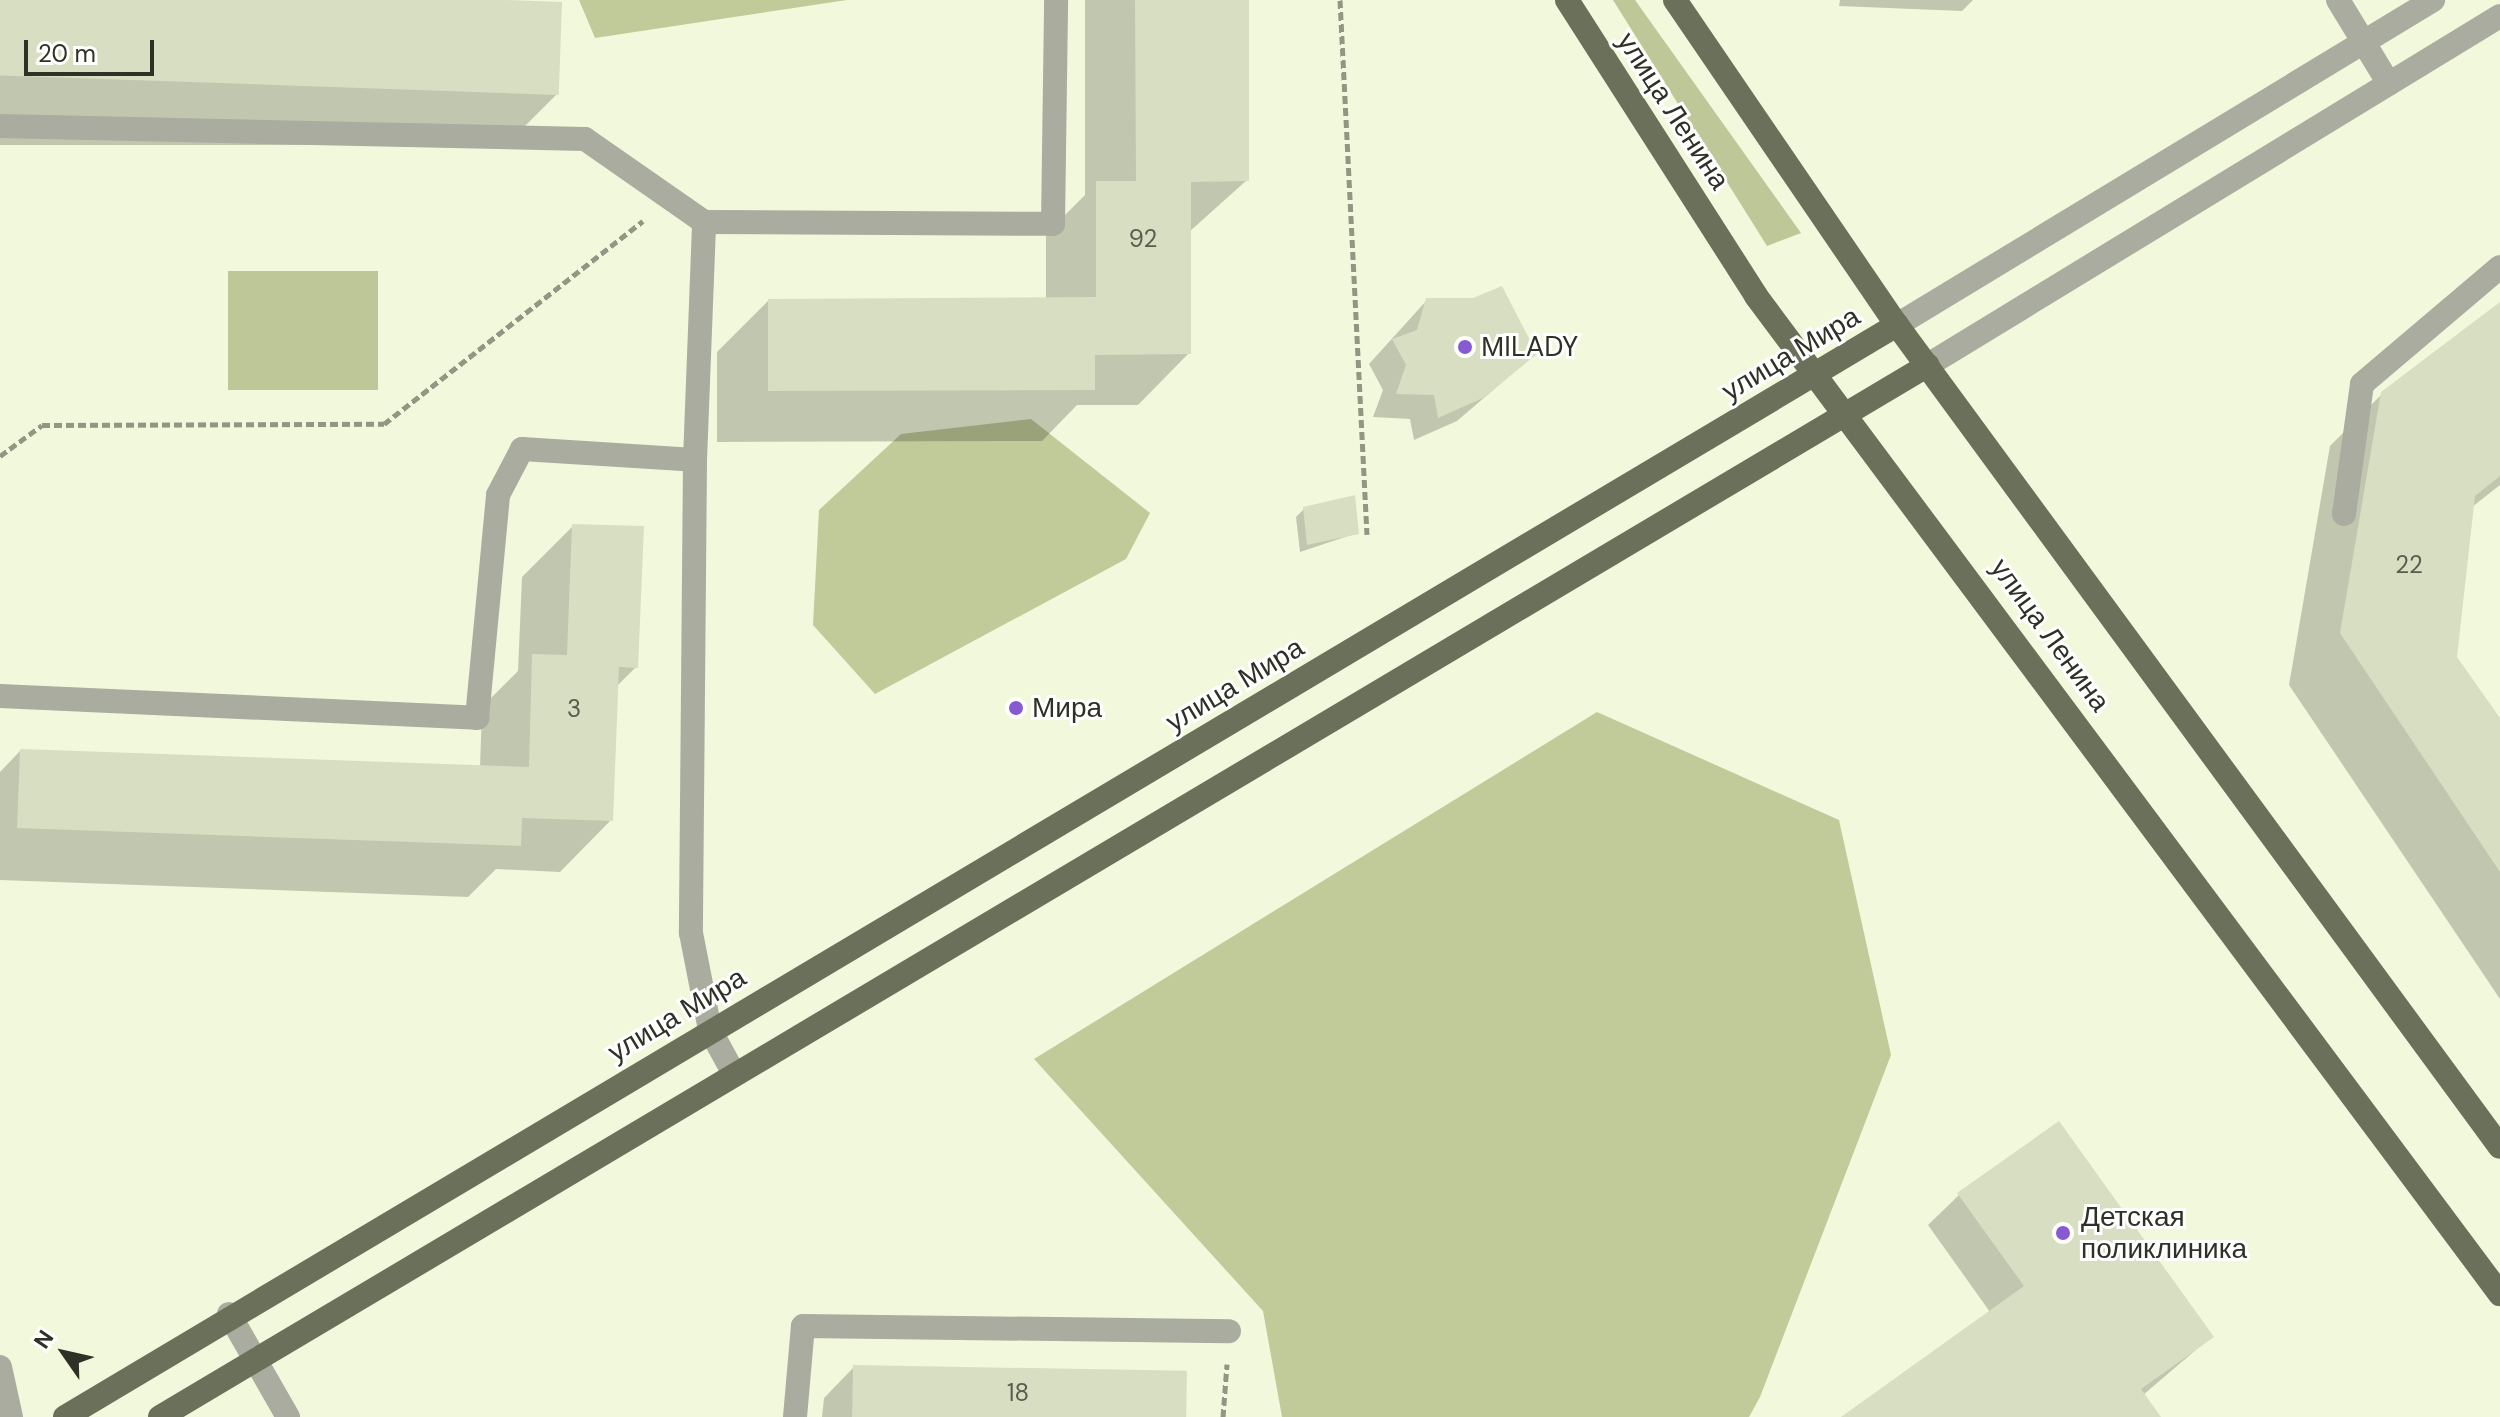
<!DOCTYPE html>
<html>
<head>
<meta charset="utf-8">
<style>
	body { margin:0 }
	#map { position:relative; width:2500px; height:1417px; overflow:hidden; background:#f2f8db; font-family:"DM Sans",sans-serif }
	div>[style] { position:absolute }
	.green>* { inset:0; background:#bec797; transform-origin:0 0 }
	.forest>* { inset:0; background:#c1cb9a }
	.shadow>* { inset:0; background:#0003 }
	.building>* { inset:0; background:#d8dec1; transform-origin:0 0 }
	.path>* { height:5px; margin-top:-2.5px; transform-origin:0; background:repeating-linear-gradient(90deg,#929682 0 8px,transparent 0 12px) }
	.minor>* { height:24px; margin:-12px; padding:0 12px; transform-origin:12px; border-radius:12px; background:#a9ac9f }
	.major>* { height:24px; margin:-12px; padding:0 12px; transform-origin:12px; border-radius:12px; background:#6b705a }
	.dots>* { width:22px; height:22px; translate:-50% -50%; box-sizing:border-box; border:4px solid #fff; border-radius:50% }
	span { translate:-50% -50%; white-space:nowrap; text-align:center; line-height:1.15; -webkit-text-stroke:6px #fff; paint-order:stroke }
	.number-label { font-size:24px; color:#595c4d }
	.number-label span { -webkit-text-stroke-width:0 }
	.street-label { font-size:28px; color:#2f3126 }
	.poi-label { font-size:28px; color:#2f3126 }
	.left { translate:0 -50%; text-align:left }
	.north { position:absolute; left:24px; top:1313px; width:80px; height:80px; -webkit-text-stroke:6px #fff; paint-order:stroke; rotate:304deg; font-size:22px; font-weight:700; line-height:32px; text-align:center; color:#2f3126 }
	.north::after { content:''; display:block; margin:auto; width:28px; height:36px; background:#2f3126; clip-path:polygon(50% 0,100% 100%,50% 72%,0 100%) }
	.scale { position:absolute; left:24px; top:40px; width:130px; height:36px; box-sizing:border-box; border:4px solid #2f3126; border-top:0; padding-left:10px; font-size:24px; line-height:28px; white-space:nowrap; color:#2f3126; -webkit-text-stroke:6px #fff; paint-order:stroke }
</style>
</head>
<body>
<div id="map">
	<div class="green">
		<div style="clip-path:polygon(1613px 0,1635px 0,1801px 233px,1767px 246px)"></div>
		<div style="left:378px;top:271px;width:119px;height:150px;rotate:90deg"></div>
	</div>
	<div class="forest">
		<div style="clip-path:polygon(579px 0,847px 0,595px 38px)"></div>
		<div style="clip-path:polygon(1031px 419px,1150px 513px,1126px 559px,875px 694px,813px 625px,819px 510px,901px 434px)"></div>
		<div style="clip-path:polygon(1597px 712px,1839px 820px,1891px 1055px,1760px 1397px,1749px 1417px,1282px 1417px,1263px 1311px,1034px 1059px)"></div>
	</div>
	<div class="shadow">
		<div style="clip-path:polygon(1085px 0,1247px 0,1247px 180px,1189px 232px,1189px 353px,1138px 405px,1077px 405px,1042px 441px,717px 442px,717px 352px,768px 301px,1046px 299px,1046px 234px,1085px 195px)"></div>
		<div style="clip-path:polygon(1840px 0,1973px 0,1962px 11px,1839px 6px)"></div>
		<div style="clip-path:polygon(0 10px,557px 94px,506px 145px,0 145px)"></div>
		<div style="clip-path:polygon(1427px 300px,1535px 354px,1457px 421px,1414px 440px,1410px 419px,1373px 417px,1383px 390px,1369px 364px)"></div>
		<div style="clip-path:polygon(2500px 305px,2500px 485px,2472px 507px,2455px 657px,2500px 721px,2500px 999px,2289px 685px,2330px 446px,2382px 394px)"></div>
		<div style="clip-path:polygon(1304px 509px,1357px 533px,1300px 552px,1296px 517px)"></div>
		<div style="clip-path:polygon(573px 526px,636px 667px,616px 687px,611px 820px,560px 872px,496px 869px,468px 897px,0 880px,0 772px,20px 751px,480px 768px,482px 707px,518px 671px,522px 577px)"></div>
		<div style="clip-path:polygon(1959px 1195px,2211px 1337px,2143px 1395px,2159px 1417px,1844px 1417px,1990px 1312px,1928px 1225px)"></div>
		<div style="clip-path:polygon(854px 1367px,1182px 1417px,822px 1417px,824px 1398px)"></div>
	</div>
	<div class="building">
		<div style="clip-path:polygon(1135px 0,1249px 0,1249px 181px,1191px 182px,1191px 354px,1095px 355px,1095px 390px,768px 391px,768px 299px,1096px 297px,1096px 181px,1136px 181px)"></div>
		<div style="left:562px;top:2px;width:93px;height:562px;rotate:92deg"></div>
		<div style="clip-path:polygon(1502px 286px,1537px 354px,1483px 398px,1438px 418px,1434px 395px,1396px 394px,1406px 365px,1392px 339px,1417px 330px,1426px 298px,1473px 298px)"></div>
		<div style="clip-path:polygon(2500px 302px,2500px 476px,2475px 496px,2457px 657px,2500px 718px,2500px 872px,2340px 633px,2381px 392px)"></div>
		<div style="clip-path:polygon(1355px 495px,1359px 534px,1307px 545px,1303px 507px)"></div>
		<div style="clip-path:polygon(572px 524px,644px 526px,638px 668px,619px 667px,613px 821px,522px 818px,521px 846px,17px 828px,20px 749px,529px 767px,532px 654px,567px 655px)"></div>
		<div style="clip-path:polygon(2059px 1121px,2214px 1337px,2141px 1389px,2161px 1417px,1841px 1417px,2024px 1286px,1957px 1193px)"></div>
		<div style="left:853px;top:1365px;width:334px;height:52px;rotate:1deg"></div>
	</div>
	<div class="path">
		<div style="left:1340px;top:0;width:535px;rotate:87.11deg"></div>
		<div style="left:0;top:456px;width:52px;rotate:-36.4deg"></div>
		<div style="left:42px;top:425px;width:342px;rotate:-0.2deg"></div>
		<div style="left:384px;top:424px;width:329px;rotate:-38.1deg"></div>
		<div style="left:1223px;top:1417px;width:53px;rotate:-85.7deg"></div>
	</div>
	<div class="minor">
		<div style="left:2338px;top:0;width:98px;rotate:58.7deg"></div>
		<div style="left:0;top:126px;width:585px;rotate:1.27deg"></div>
		<div style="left:585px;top:139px;width:145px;rotate:34.9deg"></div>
		<div style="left:1897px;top:325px;width:627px;rotate:-31.23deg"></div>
		<div style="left:1928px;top:365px;width:670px;rotate:-31.39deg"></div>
		<div style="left:695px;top:460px;width:238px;rotate:-87.8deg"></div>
		<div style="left:704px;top:222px;width:349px;rotate:0.3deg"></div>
		<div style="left:1053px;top:224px;width:224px;rotate:-89.2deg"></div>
		<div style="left:2344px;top:514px;width:131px;rotate:-82.1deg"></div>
		<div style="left:2362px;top:384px;width:181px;rotate:-40.3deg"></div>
		<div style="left:0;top:696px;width:478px;rotate:2.6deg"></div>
		<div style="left:477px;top:718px;width:224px;rotate:-84.6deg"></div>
		<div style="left:498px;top:495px;width:52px;rotate:-62.4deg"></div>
		<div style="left:522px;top:449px;width:173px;rotate:3.6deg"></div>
		<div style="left:695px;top:460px;width:473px;rotate:90.5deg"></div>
		<div style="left:691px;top:933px;width:99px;rotate:78.9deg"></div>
		<div style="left:710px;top:1030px;width:48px;rotate:61.3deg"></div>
		<div style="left:229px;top:1314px;width:119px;rotate:60.2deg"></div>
		<div style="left:0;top:1367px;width:51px;rotate:77.6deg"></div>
		<div style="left:795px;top:1417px;width:91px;rotate:-85deg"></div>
		<div style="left:803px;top:1326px;width:426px;rotate:0.7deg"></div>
	</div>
	<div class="major">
		<div style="left:1567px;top:0;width:351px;rotate:57.4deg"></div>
		<div style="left:1756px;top:296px;width:1245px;rotate:53.3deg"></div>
		<div style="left:1675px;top:0;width:394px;rotate:55.7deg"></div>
		<div style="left:1897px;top:325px;width:1019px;rotate:53.74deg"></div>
		<div style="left:65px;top:1417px;width:2133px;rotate:-30.8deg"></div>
		<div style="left:160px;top:1417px;width:2057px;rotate:-30.75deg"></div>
	</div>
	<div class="dots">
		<div style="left:1465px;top:347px;background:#865ad3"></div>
		<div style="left:1016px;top:708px;background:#865ad3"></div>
		<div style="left:2063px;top:1233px;background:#865ad3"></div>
	</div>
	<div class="number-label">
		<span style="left:1143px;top:239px">92</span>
		<span style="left:2409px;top:565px">22</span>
		<span style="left:574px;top:709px">3</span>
		<span style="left:1018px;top:1393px">18</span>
	</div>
	<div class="street-label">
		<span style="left:1673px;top:111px;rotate:57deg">улица Ленина</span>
		<span style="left:1791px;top:354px;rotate:-31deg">улица Мира</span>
		<span style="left:2050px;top:635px;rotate:54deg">улица Ленина</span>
		<span style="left:1235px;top:685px;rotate:-31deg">улица Мира</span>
		<span style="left:677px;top:1015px;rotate:-31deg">улица Мира</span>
	</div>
	<div class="poi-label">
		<span class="left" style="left:1481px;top:347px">МILADY</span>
		<span class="left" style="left:1032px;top:708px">Мира</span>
		<span class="left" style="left:2081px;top:1233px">Детская<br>поликлиника</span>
	</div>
	<div class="north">N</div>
	<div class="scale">20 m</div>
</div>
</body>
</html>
